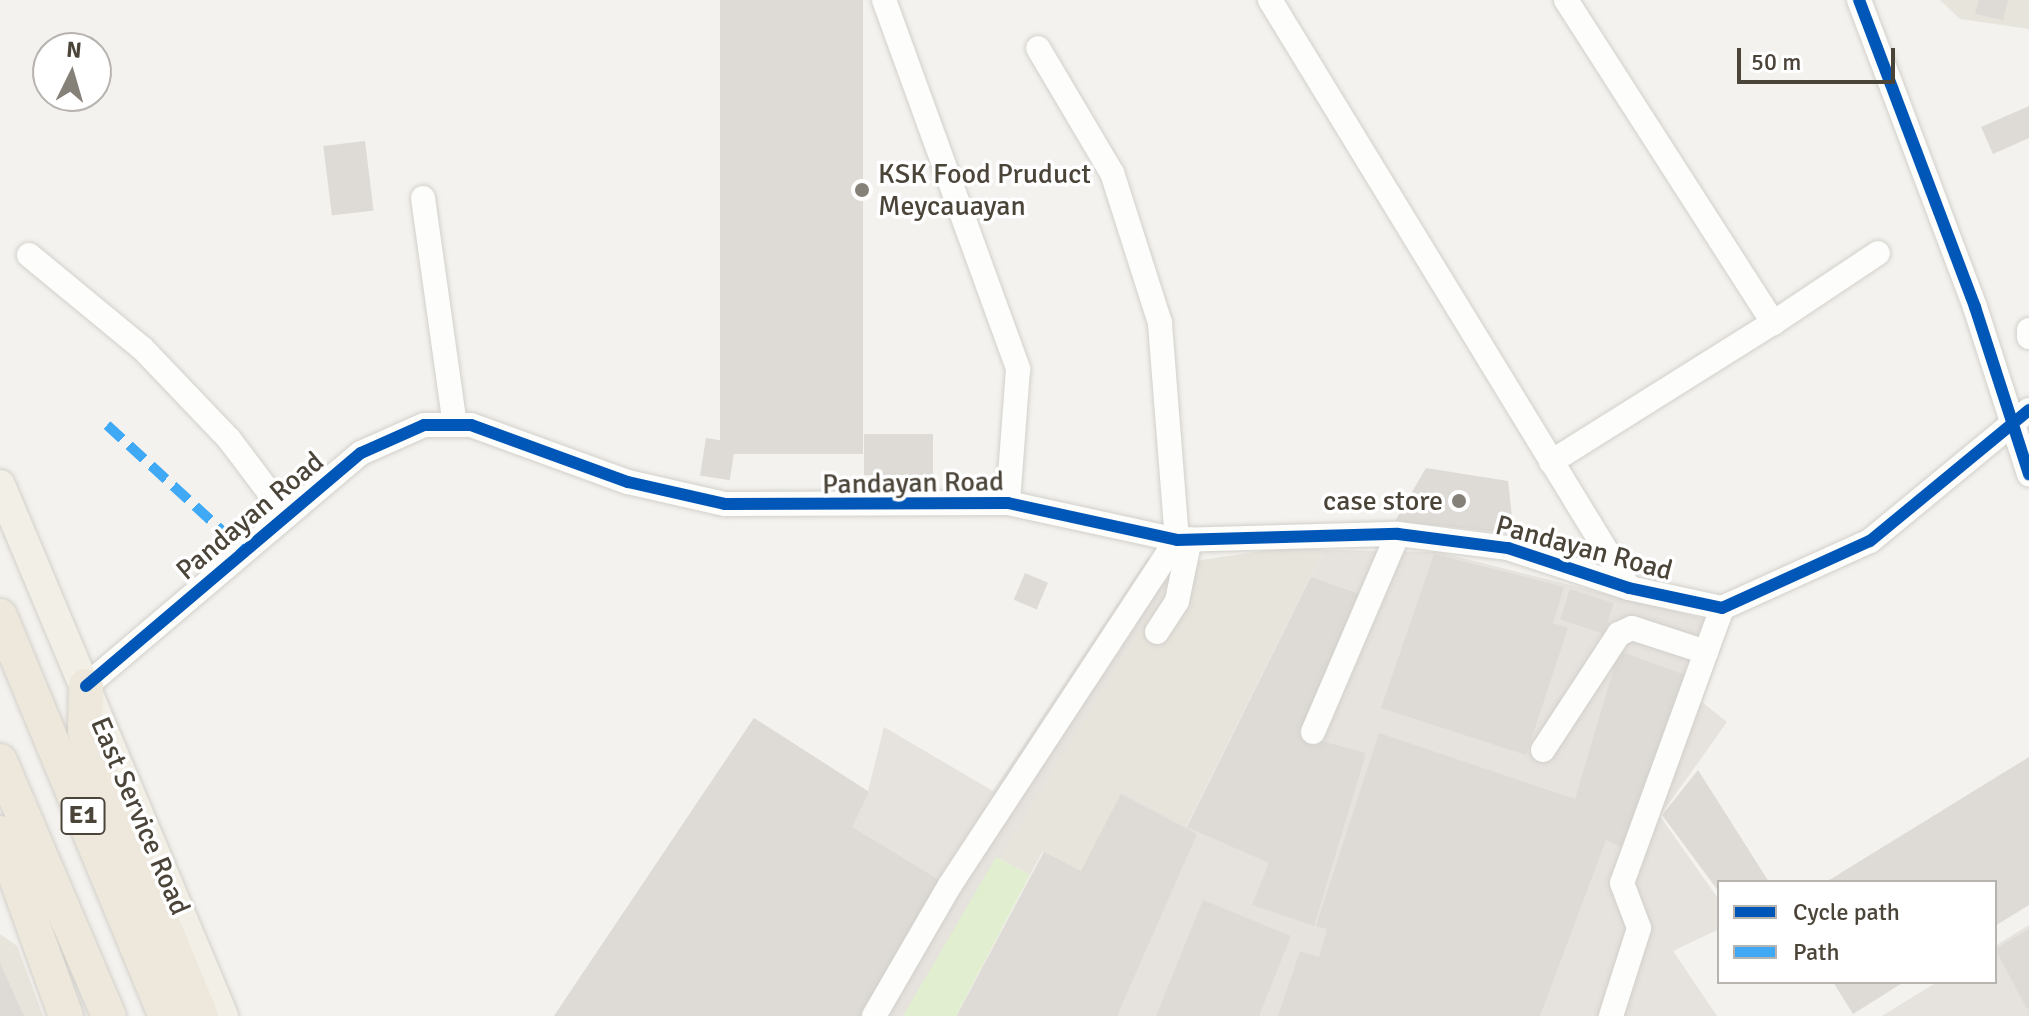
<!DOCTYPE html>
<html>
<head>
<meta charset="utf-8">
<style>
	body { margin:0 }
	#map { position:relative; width:2029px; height:1016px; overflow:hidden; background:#f4f2ee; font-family:Signika,sans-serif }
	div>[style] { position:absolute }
	.residential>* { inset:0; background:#e7e4dc }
	.industrial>* { inset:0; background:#e6e2de }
	.green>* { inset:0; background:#e1eecf }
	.building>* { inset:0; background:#dedbd6; transform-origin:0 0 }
	.roads { filter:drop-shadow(0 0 2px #d2d0cb) drop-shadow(0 0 2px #d2d0cb) }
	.minor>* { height:24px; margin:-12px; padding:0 12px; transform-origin:12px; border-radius:12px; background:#fdfdfc }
	.major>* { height:30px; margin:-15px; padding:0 15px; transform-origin:15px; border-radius:15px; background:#f2efe6 }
	.highway>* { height:34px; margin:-17px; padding:0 17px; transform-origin:17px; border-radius:17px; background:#ede8db }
	.quiet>* { height:10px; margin-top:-5px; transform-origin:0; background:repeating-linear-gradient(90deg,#3fa9f5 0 20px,transparent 0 30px) }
	.cycleway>* { height:12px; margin:-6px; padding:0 6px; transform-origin:6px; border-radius:6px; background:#0057b8 }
	.dots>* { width:22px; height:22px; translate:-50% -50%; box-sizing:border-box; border:4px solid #fff; border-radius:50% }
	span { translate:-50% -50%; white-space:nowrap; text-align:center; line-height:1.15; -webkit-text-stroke:7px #fff; paint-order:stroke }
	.shield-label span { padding:2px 6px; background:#fff; border:2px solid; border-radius:6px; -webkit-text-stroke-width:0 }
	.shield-label { font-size:26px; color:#4b4439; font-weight:700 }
	.poi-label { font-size:28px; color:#4b4439 }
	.left { translate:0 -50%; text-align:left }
	.right { translate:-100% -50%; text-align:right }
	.street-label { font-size:28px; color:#4b4439 }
	.legend { position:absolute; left:1717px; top:880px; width:280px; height:104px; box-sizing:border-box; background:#fff; border:2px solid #b7b4b0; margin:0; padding:10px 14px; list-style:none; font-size:24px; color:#4b4439 }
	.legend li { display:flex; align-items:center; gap:16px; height:40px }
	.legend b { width:40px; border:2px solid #b7b4b0 }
	.north { position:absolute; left:32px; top:32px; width:80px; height:80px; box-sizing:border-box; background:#fff; border:2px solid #b7b4b0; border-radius:50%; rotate:5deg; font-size:22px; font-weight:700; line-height:32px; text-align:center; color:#4b4439 }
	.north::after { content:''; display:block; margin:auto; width:28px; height:36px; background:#868178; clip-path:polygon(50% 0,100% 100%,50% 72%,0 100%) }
	.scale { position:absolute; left:1737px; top:48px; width:158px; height:36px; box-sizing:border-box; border:4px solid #4b4439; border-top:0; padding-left:10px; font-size:24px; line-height:28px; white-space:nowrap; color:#4b4439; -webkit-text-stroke:6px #fff; paint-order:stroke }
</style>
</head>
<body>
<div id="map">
	<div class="residential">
		<div style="clip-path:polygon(1940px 0,2029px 0,2029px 29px,1960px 19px)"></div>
		<div style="clip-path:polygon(1292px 547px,1324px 550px,1186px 827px,1081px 871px,1043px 851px,1030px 875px,996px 857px,1180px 563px)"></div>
		<div style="clip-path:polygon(0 934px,17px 946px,43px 1016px,0 1016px)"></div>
	</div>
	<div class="industrial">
		<div style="clip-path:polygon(1324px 550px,1438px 552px,1730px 625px,1702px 702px,1727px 722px,1660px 816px,1719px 900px,1719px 929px,1673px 951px,1717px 1016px,956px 1016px,1044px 851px,1081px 871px,1121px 792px,1187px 826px)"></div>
		<div style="clip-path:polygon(1148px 557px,1180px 563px,903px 1016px,554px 1016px,754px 718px,868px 791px,884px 727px,993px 791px)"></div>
		<div style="clip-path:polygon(2029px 925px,2029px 1016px,1882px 1016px,1937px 982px,1995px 982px,1995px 946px)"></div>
	</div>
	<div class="green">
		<div style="clip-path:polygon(996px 857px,1030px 875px,956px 1016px,903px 1016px)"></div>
	</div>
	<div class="building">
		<div style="left:720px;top:0;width:143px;height:454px"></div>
		<div style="clip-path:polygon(1979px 0,2008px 0,2003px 20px,1975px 14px)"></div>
		<div style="clip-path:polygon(2029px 106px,2029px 138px,1993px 154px,1981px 127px)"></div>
		<div style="left:365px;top:141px;width:70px;height:42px;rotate:83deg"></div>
		<div style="left:864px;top:434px;width:69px;height:41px"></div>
		<div style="left:706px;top:438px;width:30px;height:38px;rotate:9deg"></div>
		<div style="clip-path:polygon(1426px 468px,1508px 481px,1514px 534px,1395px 521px)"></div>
		<div style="clip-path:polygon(1434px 554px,1564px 587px,1553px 623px,1568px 628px,1526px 755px,1381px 708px)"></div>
		<div style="left:1025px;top:573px;width:25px;height:29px;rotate:23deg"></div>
		<div style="clip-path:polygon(1311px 577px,1359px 594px,1299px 735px,1366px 753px,1314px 926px,1252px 905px,1269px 863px,1187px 827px)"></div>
		<div style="left:1570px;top:589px;width:46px;height:32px;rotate:18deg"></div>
		<div style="clip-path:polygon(1619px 651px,1691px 677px,1626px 849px,1606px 840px,1540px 1016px,1278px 1016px,1300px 951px,1319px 957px,1327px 929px,1316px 926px,1379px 733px,1575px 799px)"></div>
		<div style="clip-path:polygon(754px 718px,869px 792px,852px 827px,946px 884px,868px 1016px,554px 1016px)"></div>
		<div style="clip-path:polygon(2029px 757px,2029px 905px,1995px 926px,1995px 882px,1826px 882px)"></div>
		<div style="clip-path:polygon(1698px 770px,1769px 882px,1719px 882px,1719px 892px,1662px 815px)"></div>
		<div style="clip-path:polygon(1121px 794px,1197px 834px,1117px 1016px,957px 1016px,1044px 852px,1081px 871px)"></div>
		<div style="clip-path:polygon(1203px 900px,1291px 936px,1259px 1016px,1156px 1016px)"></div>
		<div style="clip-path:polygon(2029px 929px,2029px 1008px,2027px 1009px,1995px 949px)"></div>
		<div style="clip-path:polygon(0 963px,19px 1005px,24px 1016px,0 1016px)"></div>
		<div style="clip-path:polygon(1833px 982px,1904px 982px,1853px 1014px)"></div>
	</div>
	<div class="roads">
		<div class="minor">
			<div style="left:884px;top:0;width:393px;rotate:70deg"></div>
			<div style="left:1018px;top:369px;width:134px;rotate:94.3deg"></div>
			<div style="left:1270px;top:0;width:689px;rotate:58.59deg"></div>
			<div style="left:1566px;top:0;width:384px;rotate:57.3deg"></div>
			<div style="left:1773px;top:323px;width:126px;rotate:-33.7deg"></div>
			<div style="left:1859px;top:0;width:328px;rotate:69.3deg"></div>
			<div style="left:1975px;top:307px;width:176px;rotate:72.1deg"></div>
			<div style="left:423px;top:198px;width:229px;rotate:82deg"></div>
			<div style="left:29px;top:255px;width:146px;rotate:39.5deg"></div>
			<div style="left:142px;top:348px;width:126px;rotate:46.3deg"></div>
			<div style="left:229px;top:439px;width:96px;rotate:53deg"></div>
			<div style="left:2029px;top:330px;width:7px;rotate:90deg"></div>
			<div style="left:1551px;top:462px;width:262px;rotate:-32.1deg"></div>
			<div style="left:1157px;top:632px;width:37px;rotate:-57deg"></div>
			<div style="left:1177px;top:601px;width:63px;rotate:-78.2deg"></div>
			<div style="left:86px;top:686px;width:360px;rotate:-40.3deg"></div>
			<div style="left:361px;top:453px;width:69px;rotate:-24deg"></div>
			<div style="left:424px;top:425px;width:47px"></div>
			<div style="left:471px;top:425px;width:167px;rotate:20deg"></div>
			<div style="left:628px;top:482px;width:99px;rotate:12.8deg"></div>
			<div style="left:725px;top:504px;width:283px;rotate:-0.2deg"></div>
			<div style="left:1008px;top:503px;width:173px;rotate:12.3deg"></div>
			<div style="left:1177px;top:540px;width:221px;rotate:-1.6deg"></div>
			<div style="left:1398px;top:534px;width:111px;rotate:7.3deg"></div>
			<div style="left:1508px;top:548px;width:127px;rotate:18.3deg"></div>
			<div style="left:1629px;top:588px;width:95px;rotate:12.1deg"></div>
			<div style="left:1722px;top:608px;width:162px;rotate:-24.4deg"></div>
			<div style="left:1870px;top:541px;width:206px;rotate:-39.5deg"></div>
			<div style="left:1313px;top:732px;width:215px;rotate:-66.8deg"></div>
			<div style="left:1543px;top:750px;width:139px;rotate:-56.8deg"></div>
			<div style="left:1619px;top:634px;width:14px;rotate:-25deg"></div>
			<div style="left:1632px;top:628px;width:78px;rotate:18deg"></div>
			<div style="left:874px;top:1016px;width:151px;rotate:-59.9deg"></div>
			<div style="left:950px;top:885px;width:413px;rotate:-56.7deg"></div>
			<div style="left:1177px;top:540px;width:218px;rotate:-94.5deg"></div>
			<div style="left:1160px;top:323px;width:157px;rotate:-107.7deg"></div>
			<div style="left:1112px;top:173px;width:145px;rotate:-120.6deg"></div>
			<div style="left:1611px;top:1016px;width:92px;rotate:-72.3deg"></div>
			<div style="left:1639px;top:928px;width:48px;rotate:-110.7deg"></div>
			<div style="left:1622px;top:883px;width:293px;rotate:-70deg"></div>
		</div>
		<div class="major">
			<div style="left:0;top:485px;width:576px;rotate:67.22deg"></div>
		</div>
		<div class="highway">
			<div style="left:0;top:616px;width:433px;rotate:67.5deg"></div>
			<div style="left:86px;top:686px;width:45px;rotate:91.3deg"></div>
			<div style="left:85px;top:731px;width:35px;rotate:72deg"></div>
			<div style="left:96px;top:764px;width:273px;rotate:67.4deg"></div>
			<div style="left:0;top:761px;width:277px;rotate:66.9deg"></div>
			<div style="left:0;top:833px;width:195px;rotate:70.2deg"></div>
		</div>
	</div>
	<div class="quiet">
		<div style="left:107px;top:425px;width:188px;rotate:42.6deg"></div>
	</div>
	<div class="cycleway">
		<div style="left:1859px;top:0;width:328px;rotate:69.3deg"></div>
		<div style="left:1975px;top:307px;width:176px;rotate:72.1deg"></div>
		<div style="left:86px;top:686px;width:360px;rotate:-40.3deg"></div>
		<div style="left:361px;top:453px;width:69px;rotate:-24deg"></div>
		<div style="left:424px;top:425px;width:47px"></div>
		<div style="left:471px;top:425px;width:167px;rotate:20deg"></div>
		<div style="left:628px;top:482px;width:99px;rotate:12.8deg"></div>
		<div style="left:725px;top:504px;width:283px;rotate:-0.2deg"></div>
		<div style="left:1008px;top:503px;width:173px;rotate:12.3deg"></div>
		<div style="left:1177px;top:540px;width:221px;rotate:-1.6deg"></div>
		<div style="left:1398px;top:534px;width:111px;rotate:7.3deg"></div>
		<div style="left:1508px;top:548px;width:127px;rotate:18.3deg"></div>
		<div style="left:1629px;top:588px;width:95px;rotate:12.1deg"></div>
		<div style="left:1722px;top:608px;width:162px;rotate:-24.4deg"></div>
		<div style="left:1870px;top:541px;width:206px;rotate:-39.5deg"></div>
	</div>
	<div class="dots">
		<div style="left:862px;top:190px;background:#868178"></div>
		<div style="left:1459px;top:501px;background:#868178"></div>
	</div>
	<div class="shield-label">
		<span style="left:83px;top:816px">E1</span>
	</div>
	<div class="poi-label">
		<span class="left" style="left:878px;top:190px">KSK Food Pruduct<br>Meycauayan</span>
		<span class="right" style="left:1443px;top:501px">case store</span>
	</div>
	<div class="street-label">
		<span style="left:913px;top:483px;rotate:-1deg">Pandayan Road</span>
		<span style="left:250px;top:516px;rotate:-40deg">Pandayan Road</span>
		<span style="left:1584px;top:548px;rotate:15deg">Pandayan Road</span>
		<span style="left:140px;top:816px;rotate:67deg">East Service Road</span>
	</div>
	<ul class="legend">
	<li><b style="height:10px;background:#0057b8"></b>Cycle path</li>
	<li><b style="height:10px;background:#3fa9f5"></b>Path</li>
	</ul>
	<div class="north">N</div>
	<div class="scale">50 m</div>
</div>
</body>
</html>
